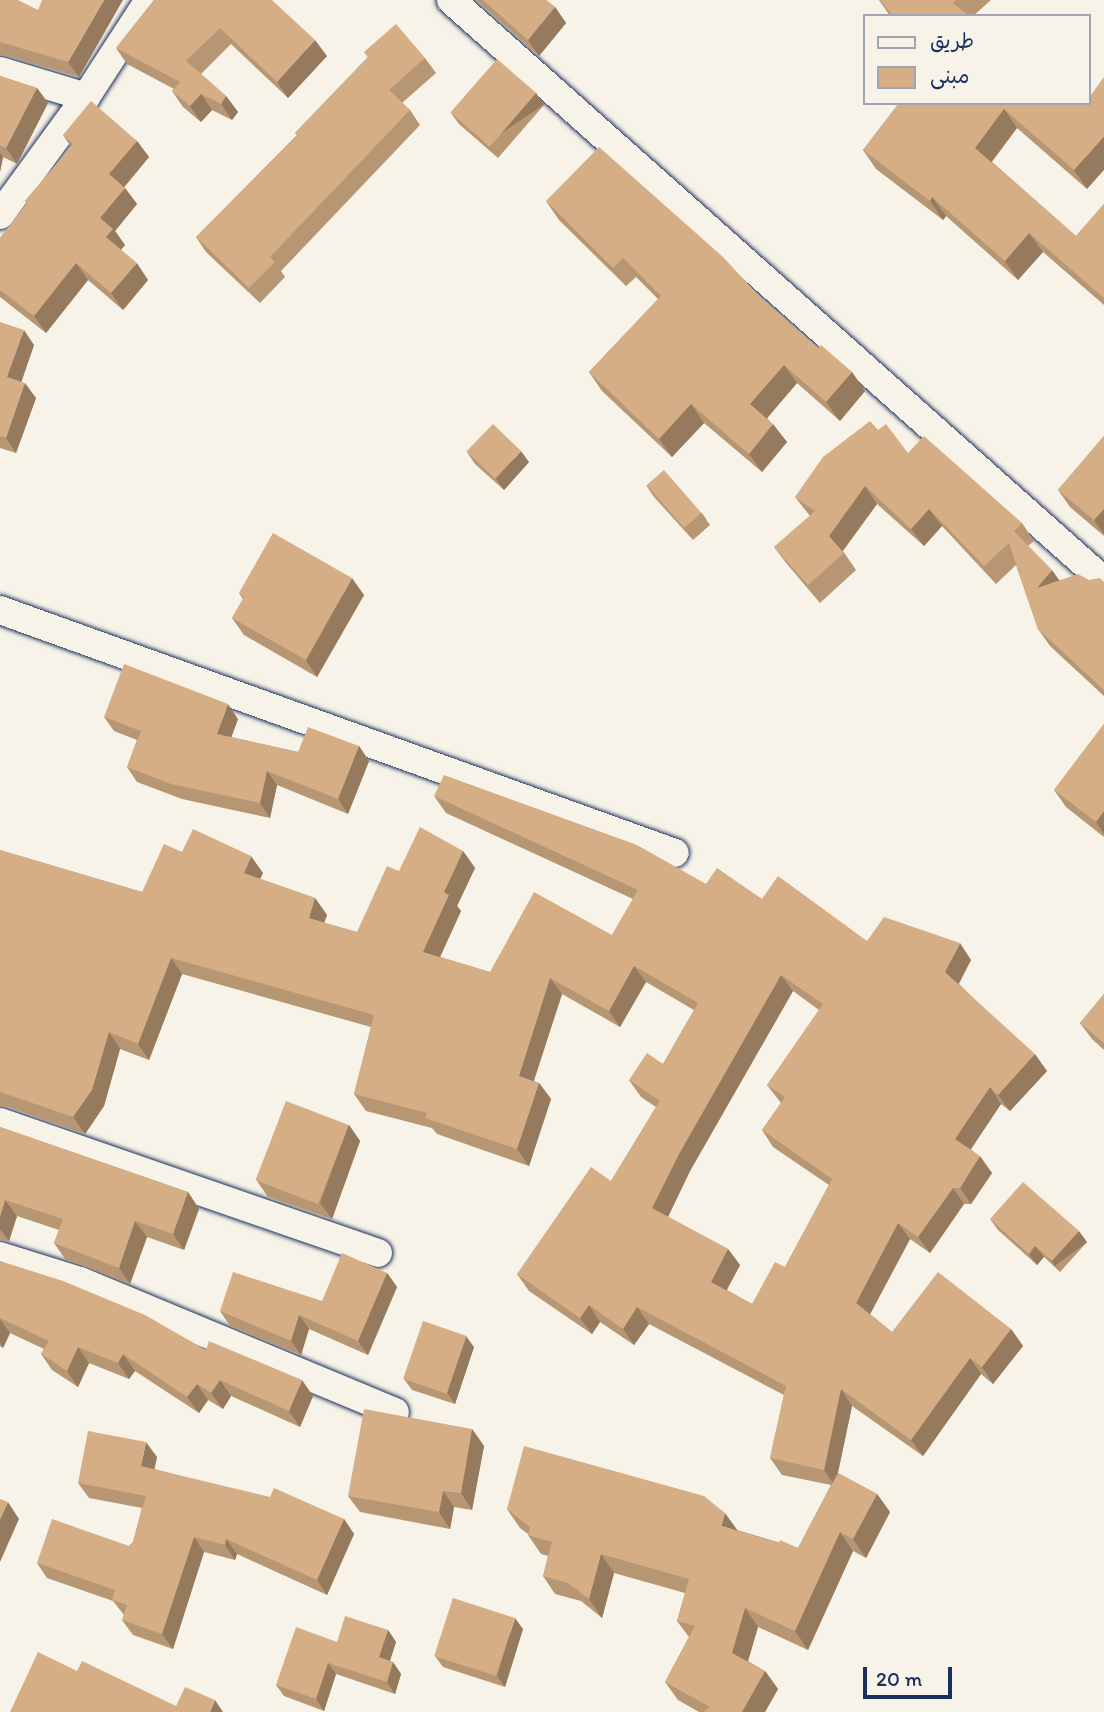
<!DOCTYPE html>
<html>
<head>
<meta charset="utf-8">
<style>
	body { margin:0 }
	#map { position:relative; width:1104px; height:1712px; overflow:hidden; background:#f7f3e8; font-family:Itim,"Playpen Sans Arabic",sans-serif }
	div>[style] { position:absolute }
	.roads { filter:drop-shadow(0 0 2px #1b2f5e) drop-shadow(0 0 2px #1b2f5e) }
	.minor>* { height:28px; margin:-14px; padding:0 14px; transform-origin:14px; border-radius:14px; background:#f7f3e8 }
	.wall>* { inset:0; background:#b79673 }
	.shaded-wall>* { inset:0; background:#957a5e; transform-origin:0 0 }
	.building>* { inset:0; background:#d5ae86; transform-origin:0 0 }
	span { translate:-50% -50%; white-space:nowrap; text-align:center; line-height:1.15; -webkit-text-stroke:7px #f7f3e8; paint-order:stroke }
	.legend { position:absolute; left:863px; top:14px; width:228px; height:91px; box-sizing:border-box; background:#f7f3e8; border:2px solid #9fa5b1; margin:0; padding:9px 12px; list-style:none; font-size:21px; color:#1b2f5e }
	.legend li { display:flex; align-items:center; gap:14px; height:35px }
	.legend b { width:35px; border:2px solid #9fa5b1 }
	.scale { position:absolute; left:863px; top:1667px; width:89px; height:32px; box-sizing:border-box; border:4px solid #1b2f5e; border-top:0; padding-left:9px; font-size:21px; line-height:24px; white-space:nowrap; color:#1b2f5e; -webkit-text-stroke:5px #f7f3e8; paint-order:stroke }
</style>
</head>
<body>
<div id="map">
	<div class="roads">
		<div class="minor">
			<div style="left:451px;top:0;width:874px;rotate:41.66deg"></div>
			<div style="left:0;top:71px;width:90px;rotate:16.8deg"></div>
			<div style="left:0;top:215px;width:146px;rotate:-53.9deg"></div>
			<div style="left:86px;top:97px;width:116px;rotate:-57deg"></div>
			<div style="left:0;top:610px;width:717px;rotate:19.8deg"></div>
			<div style="left:0;top:1122px;width:400px;rotate:19.1deg"></div>
			<div style="left:0;top:1256px;width:84px;rotate:17.4deg"></div>
			<div style="left:80px;top:1281px;width:341px;rotate:22.6deg"></div>
		</div>
	</div>
	<div class="wall">
		<div style="clip-path:polygon(0 0,38px 10px,79px 77px,4px 55px,0 55px)"></div>
		<div style="clip-path:polygon(154px 0,327px 56px,288px 98px,231px 44px,201px 74px,226px 96px,238px 112px,232px 120px,212px 110px,201px 122px,183px 107px,172px 91px,174px 89px,127px 64px,116px 48px)"></div>
		<div style="clip-path:polygon(476px 0,546px 0,555px 7px,566px 23px,539px 56px)"></div>
		<div style="clip-path:polygon(879px 0,991px 0,973px 16px,890px 16px)"></div>
		<div style="clip-path:polygon(364px 52px,425px 58px,436px 73px,402px 103px,410px 110px,420px 125px,281px 271px,285px 277px,260px 303px,206px 252px,196px 237px,297px 135px,295px 133px,368px 57px)"></div>
		<div style="clip-path:polygon(0 76px,37px 88px,48px 103px,17px 164px,3px 157px,0 172px)"></div>
		<div style="clip-path:polygon(536px 93px,544px 105px,498px 158px,459px 124px,451px 113px)"></div>
		<div style="clip-path:polygon(899px 103px,1081px 103px,1087px 189px,1017px 128px,992px 162px,1076px 236px,1104px 204px,1104px 305px,1043px 252px,1018px 280px,946px 216px,943px 220px,876px 169px,863px 150px)"></div>
		<div style="clip-path:polygon(63px 135px,137px 141px,149px 157px,124px 187px,137px 204px,115px 231px,125px 245px,121px 250px,148px 280px,123px 310px,88px 280px,46px 333px,0 297px,0 238px,27px 203px,25px 201px,71px 147px)"></div>
		<div style="clip-path:polygon(546px 201px,762px 299px,818px 348px,852px 372px,865px 391px,840px 421px,797px 383px,767px 418px,787px 442px,762px 472px,704px 423px,672px 457px,602px 391px,589px 372px,658px 299px,636px 277px,626px 286px,559px 220px)"></div>
		<div style="clip-path:polygon(0 322px,34px 345px,21px 381px,36px 398px,16px 453px,0 448px)"></div>
		<div style="clip-path:polygon(878px 430px,908px 453px,1022px 523px,1034px 541px,1028px 546px,1059px 580px,1089px 580px,1104px 582px,1104px 696px,1050px 646px,1038px 629px,1016px 565px,996px 584px,942px 526px,924px 546px,877px 504px,843px 551px,856px 570px,820px 603px,787px 564px,774px 547px,810px 516px,795px 497px)"></div>
		<div style="clip-path:polygon(1104px 436px,1104px 536px,1070px 507px,1058px 490px)"></div>
		<div style="clip-path:polygon(467px 452px,529px 462px,504px 490px,475px 464px)"></div>
		<div style="clip-path:polygon(646px 485px,702px 513px,710px 525px,693px 540px,654px 497px)"></div>
		<div style="clip-path:polygon(239px 593px,364px 595px,317px 677px,244px 635px,232px 618px,243px 599px)"></div>
		<div style="clip-path:polygon(104px 717px,238px 719px,231px 737px,298px 752px,359px 746px,369px 761px,348px 814px,277px 785px,270px 818px,182px 799px,137px 782px,127px 767px,137px 740px,114px 731px)"></div>
		<div style="clip-path:polygon(1104px 724px,1104px 837px,1066px 807px,1054px 790px)"></div>
		<div style="clip-path:polygon(evenodd,434px 796px,706px 884px,762px 899px,867px 941px,971px 960px,959px 984px,1047px 1071px,1010px 1111px,1001px 1104px,971px 1149px,992px 1173px,971px 1204px,964px 1204px,930px 1253px,910px 1239px,870px 1314px,892px 1332px,1011px 1329px,1023px 1346px,993px 1384px,981px 1374px,923px 1456px,852px 1406px,838px 1473px,877px 1494px,890px 1512px,866px 1558px,853px 1551px,808px 1650px,758px 1627px,748px 1661px,765px 1671px,778px 1689px,765px 1712px,699px 1712px,678px 1700px,665px 1682px,689px 1637px,677px 1621px,685px 1593px,614px 1573px,602px 1618px,581px 1601px,555px 1594px,543px 1576px,548px 1556px,541px 1554px,528px 1535px,528px 1534px,520px 1528px,507px 1509px,737px 1530px,798px 1548px,831px 1485px,782px 1475px,770px 1458px,784px 1395px,649px 1324px,634px 1345px,600px 1322px,592px 1334px,529px 1291px,517px 1274px,611px 1181px,656px 1107px,641px 1097px,629px 1080px,663px 1064px,694px 1010px,646px 982px,620px 1027px,562px 994px,534px 1081px,539px 1083px,551px 1099px,529px 1166px,437px 1134px,432px 1128px,366px 1111px,354px 1094px,371px 1027px,182px 974px,149px 1060px,120px 1049px,104px 1106px,85px 1134px,5px 1106px,0 1107px,0 850px,142px 892px,182px 852px,263px 873px,260px 879px,315px 898px,327px 915px,324px 923px,357px 932px,399px 871px,463px 851px,475px 868px,457px 906px,461px 911px,440px 957px,490px 972px,612px 935px,633px 899px,446px 813px,434px 796px,793px 991px,819px 1010px,767px 1085px,781px 1103px,762px 1130px,773px 1147px,829px 1185px,785px 1267px,752px 1304px,727px 1290px,740px 1265px,728px 1249px,668px 1217px,690px 1171px,793px 991px)"></div>
		<div style="clip-path:polygon(1104px 994px,1104px 1050px,1092px 1039px,1080px 1023px)"></div>
		<div style="clip-path:polygon(349px 1125px,360px 1141px,332px 1219px,268px 1197px,257px 1181px)"></div>
		<div style="clip-path:polygon(0 1127px,188px 1192px,199px 1209px,184px 1250px,147px 1237px,130px 1284px,65px 1259px,54px 1243px,59px 1230px,17px 1216px,9px 1241px,0 1240px)"></div>
		<div style="clip-path:polygon(990px 1219px,1087px 1242px,1060px 1272px,1044px 1257px,1037px 1265px,998px 1230px)"></div>
		<div style="clip-path:polygon(0 1261px,313px 1396px,300px 1427px,231px 1396px,223px 1409px,208px 1400px,199px 1413px,135px 1371px,129px 1379px,89px 1363px,78px 1387px,52px 1370px,41px 1354px,44px 1349px,10px 1333px,3px 1348px,0 1346px)"></div>
		<div style="clip-path:polygon(387px 1273px,397px 1287px,368px 1355px,309px 1329px,301px 1355px,230px 1326px,220px 1311px,322px 1301px)"></div>
		<div style="clip-path:polygon(474px 1347px,455px 1404px,412px 1390px,404px 1379px)"></div>
		<div style="clip-path:polygon(472px 1429px,484px 1446px,472px 1510px,454px 1507px,450px 1529px,360px 1512px,348px 1496px)"></div>
		<div style="clip-path:polygon(157px 1457px,154px 1469px,344px 1519px,354px 1534px,327px 1595px,237px 1554px,235px 1560px,204px 1552px,173px 1649px,133px 1635px,122px 1620px,124px 1615px,113px 1601px,47px 1578px,37px 1563px,129px 1546px,133px 1542px,142px 1508px,89px 1498px,78px 1483px)"></div>
		<div style="clip-path:polygon(523px 1629px,505px 1687px,443px 1667px,435px 1656px)"></div>
		<div style="clip-path:polygon(388px 1630px,396px 1642px,390px 1661px,393px 1662px,401px 1674px,395px 1694px,336px 1674px,324px 1711px,284px 1696px,276px 1685px,337px 1642px)"></div>
	</div>
	<div class="shaded-wall">
		<div style="clip-path:polygon(104px 0,123px 0,79px 77px,68px 62px)"></div>
		<div style="clip-path:polygon(555px 7px,566px 23px,539px 56px,528px 40px)"></div>
		<div style="clip-path:polygon(315px 40px,327px 56px,288px 98px,277px 82px)"></div>
		<div style="clip-path:polygon(37px 88px,48px 103px,17px 164px,6px 148px)"></div>
		<div style="left:536px;top:93px;width:14px;height:70px;rotate:56deg"></div>
		<div style="clip-path:polygon(201px 94px,212px 110px,201px 122px,190px 106px)"></div>
		<div style="clip-path:polygon(226px 96px,238px 112px,232px 120px,221px 104px)"></div>
		<div style="clip-path:polygon(1004px 109px,1017px 128px,988px 166px,975px 148px)"></div>
		<div style="clip-path:polygon(1104px 136px,1104px 170px,1087px 189px,1074px 170px)"></div>
		<div style="clip-path:polygon(137px 141px,149px 157px,121px 191px,109px 174px)"></div>
		<div style="clip-path:polygon(0 153px,3px 157px,0 172px)"></div>
		<div style="clip-path:polygon(125px 188px,137px 204px,115px 231px,125px 245px,117px 254px,106px 237px,100px 218px)"></div>
		<div style="clip-path:polygon(932px 197px,946px 216px,943px 220px,930px 201px)"></div>
		<div style="clip-path:polygon(1029px 233px,1043px 252px,1018px 280px,1005px 261px)"></div>
		<div style="clip-path:polygon(76px 263px,88px 280px,46px 333px,34px 316px)"></div>
		<div style="clip-path:polygon(137px 263px,148px 280px,123px 310px,111px 293px)"></div>
		<div style="clip-path:polygon(24px 330px,34px 345px,18px 392px,7px 377px)"></div>
		<div style="clip-path:polygon(784px 365px,797px 383px,763px 423px,750px 404px)"></div>
		<div style="clip-path:polygon(852px 372px,865px 391px,840px 421px,826px 402px)"></div>
		<div style="clip-path:polygon(25px 383px,36px 398px,16px 453px,6px 438px)"></div>
		<div style="clip-path:polygon(691px 404px,704px 423px,672px 457px,659px 439px)"></div>
		<div style="clip-path:polygon(773px 424px,787px 442px,762px 472px,749px 454px)"></div>
		<div style="clip-path:polygon(521px 451px,529px 462px,504px 490px,496px 479px)"></div>
		<div style="clip-path:polygon(865px 486px,877px 504px,841px 553px,829px 536px)"></div>
		<div style="clip-path:polygon(929px 509px,942px 526px,924px 546px,911px 529px)"></div>
		<div style="clip-path:polygon(1104px 509px,1104px 534px,1094px 520px)"></div>
		<div style="clip-path:polygon(1052px 570px,1064px 587px,1037px 588px)"></div>
		<div style="clip-path:polygon(352px 578px,364px 595px,317px 677px,306px 660px)"></div>
		<div style="clip-path:polygon(228px 704px,238px 719px,227px 749px,217px 734px)"></div>
		<div style="clip-path:polygon(359px 746px,369px 761px,348px 814px,338px 799px)"></div>
		<div style="clip-path:polygon(267px 771px,277px 785px,270px 818px,260px 803px)"></div>
		<div style="clip-path:polygon(1104px 811px,1104px 834px,1096px 822px)"></div>
		<div style="clip-path:polygon(463px 851px,475px 868px,457px 906px,461px 911px,435px 968px,423px 952px,444px 892px)"></div>
		<div style="clip-path:polygon(251px 856px,263px 873px,255px 889px,244px 873px)"></div>
		<div style="clip-path:polygon(315px 898px,327px 915px,320px 934px,309px 918px)"></div>
		<div style="clip-path:polygon(960px 943px,971px 960px,956px 988px,945px 972px)"></div>
		<div style="clip-path:polygon(171px 958px,182px 974px,149px 1060px,138px 1044px)"></div>
		<div style="clip-path:polygon(634px 966px,646px 982px,620px 1027px,609px 1011px)"></div>
		<div style="clip-path:polygon(781px 975px,793px 991px,690px 1171px,664px 1225px,652px 1208px,679px 1154px)"></div>
		<div style="clip-path:polygon(550px 978px,562px 994px,530px 1092px,519px 1076px)"></div>
		<div style="clip-path:polygon(109px 1032px,120px 1049px,104px 1106px,85px 1134px,73px 1117px)"></div>
		<div style="clip-path:polygon(1035px 1054px,1047px 1071px,1010px 1111px,998px 1095px)"></div>
		<div style="clip-path:polygon(539px 1083px,551px 1099px,529px 1166px,517px 1149px)"></div>
		<div style="clip-path:polygon(990px 1087px,1001px 1104px,967px 1155px,955px 1139px)"></div>
		<div style="clip-path:polygon(349px 1125px,360px 1141px,332px 1219px,320px 1203px)"></div>
		<div style="clip-path:polygon(980px 1156px,992px 1173px,971px 1204px,960px 1188px)"></div>
		<div style="clip-path:polygon(953px 1188px,964px 1204px,930px 1253px,918px 1237px)"></div>
		<div style="clip-path:polygon(188px 1192px,199px 1209px,184px 1250px,173px 1234px)"></div>
		<div style="clip-path:polygon(5px 1200px,17px 1216px,9px 1241px,0 1229px,0 1217px)"></div>
		<div style="clip-path:polygon(135px 1221px,147px 1237px,130px 1284px,119px 1268px)"></div>
		<div style="clip-path:polygon(898px 1223px,910px 1239px,867px 1320px,856px 1303px)"></div>
		<div style="left:1079px;top:1231px;width:14px;height:40px;rotate:54deg"></div>
		<div style="clip-path:polygon(1035px 1246px,1044px 1257px,1037px 1265px,1029px 1254px)"></div>
		<div style="clip-path:polygon(728px 1249px,740px 1265px,722px 1298px,711px 1282px)"></div>
		<div style="clip-path:polygon(387px 1273px,397px 1287px,368px 1355px,358px 1341px)"></div>
		<div style="clip-path:polygon(589px 1305px,600px 1322px,592px 1334px,580px 1318px)"></div>
		<div style="clip-path:polygon(637px 1307px,649px 1324px,634px 1345px,623px 1329px)"></div>
		<div style="clip-path:polygon(299px 1315px,309px 1329px,301px 1355px,291px 1341px)"></div>
		<div style="clip-path:polygon(0 1319px,10px 1333px,3px 1348px,0 1343px)"></div>
		<div style="clip-path:polygon(1011px 1329px,1023px 1346px,993px 1384px,982px 1367px)"></div>
		<div style="clip-path:polygon(466px 1336px,474px 1347px,455px 1404px,447px 1393px)"></div>
		<div style="clip-path:polygon(78px 1347px,89px 1363px,78px 1387px,67px 1371px)"></div>
		<div style="clip-path:polygon(123px 1354px,135px 1371px,129px 1379px,118px 1363px)"></div>
		<div style="clip-path:polygon(970px 1358px,981px 1374px,923px 1456px,911px 1440px)"></div>
		<div style="clip-path:polygon(220px 1380px,231px 1396px,223px 1409px,211px 1393px)"></div>
		<div style="clip-path:polygon(302px 1380px,313px 1396px,300px 1427px,289px 1411px)"></div>
		<div style="clip-path:polygon(197px 1384px,208px 1400px,199px 1413px,187px 1397px)"></div>
		<div style="clip-path:polygon(841px 1389px,852px 1406px,835px 1486px,824px 1470px)"></div>
		<div style="clip-path:polygon(472px 1429px,484px 1446px,472px 1510px,461px 1493px)"></div>
		<div style="clip-path:polygon(146px 1442px,157px 1457px,152px 1481px,141px 1466px)"></div>
		<div style="clip-path:polygon(443px 1491px,454px 1507px,450px 1529px,439px 1512px)"></div>
		<div style="clip-path:polygon(877px 1494px,890px 1512px,866px 1558px,853px 1539px)"></div>
		<div style="clip-path:polygon(8px 1502px,19px 1519px,0 1562px,0 1519px)"></div>
		<div style="clip-path:polygon(725px 1513px,738px 1531px,721px 1526px)"></div>
		<div style="clip-path:polygon(344px 1519px,354px 1534px,327px 1595px,317px 1580px)"></div>
		<div style="clip-path:polygon(840px 1532px,853px 1551px,808px 1650px,795px 1631px)"></div>
		<div style="clip-path:polygon(194px 1537px,204px 1552px,173px 1649px,162px 1634px)"></div>
		<div style="clip-path:polygon(226px 1539px,237px 1554px,235px 1560px,225px 1545px)"></div>
		<div style="clip-path:polygon(601px 1554px,614px 1573px,602px 1618px,589px 1599px)"></div>
		<div style="clip-path:polygon(745px 1608px,758px 1627px,745px 1671px,732px 1653px)"></div>
		<div style="clip-path:polygon(515px 1618px,523px 1629px,505px 1687px,497px 1676px)"></div>
		<div style="clip-path:polygon(388px 1630px,396px 1642px,387px 1669px,379px 1657px)"></div>
		<div style="clip-path:polygon(393px 1662px,401px 1674px,395px 1694px,387px 1682px)"></div>
		<div style="clip-path:polygon(328px 1663px,336px 1674px,324px 1711px,316px 1699px)"></div>
		<div style="clip-path:polygon(765px 1671px,778px 1689px,765px 1712px,742px 1712px)"></div>
		<div style="clip-path:polygon(215px 1700px,223px 1712px,210px 1712px)"></div>
	</div>
	<div class="building">
		<div style="clip-path:polygon(0 0,18px 0,38px 10px,42px 0,104px 0,68px 62px,0 42px)"></div>
		<div style="clip-path:polygon(154px 0,272px 0,315px 40px,277px 82px,220px 28px,186px 61px,226px 96px,221px 104px,201px 94px,190px 106px,172px 91px,180px 82px,116px 48px)"></div>
		<div style="clip-path:polygon(483px 0,546px 0,555px 7px,528px 40px)"></div>
		<div style="clip-path:polygon(880px 0,956px 0,953px 3px,969px 16px,893px 16px)"></div>
		<div style="clip-path:polygon(396px 24px,425px 58px,389px 90px,410px 110px,270px 257px,275px 262px,249px 288px,196px 237px,298px 135px,295px 133px,368px 57px,364px 52px)"></div>
		<div style="left:497px;top:59px;width:52px;height:71px;rotate:41deg"></div>
		<div style="clip-path:polygon(0 76px,37px 88px,6px 148px,0 145px)"></div>
		<div style="clip-path:polygon(1104px 77px,1104px 136px,1074px 170px,1004px 109px,975px 148px,1076px 236px,1104px 204px,1104px 298px,1029px 233px,1005px 261px,932px 197px,930px 201px,863px 150px,899px 103px,1081px 103px,1083px 105px,1085px 103px,1088px 103px,1088px 99px)"></div>
		<div style="clip-path:polygon(91px 101px,137px 141px,109px 174px,125px 188px,100px 218px,113px 229px,106px 237px,137px 263px,111px 293px,76px 263px,34px 316px,0 290px,0 238px,27px 203px,25px 201px,73px 144px,63px 135px)"></div>
		<div style="clip-path:polygon(599px 147px,723px 257px,762px 299px,818px 348px,821px 345px,852px 372px,826px 402px,784px 365px,750px 404px,773px 424px,749px 454px,691px 404px,659px 439px,589px 372px,661px 296px,623px 258px,613px 268px,546px 201px)"></div>
		<div style="clip-path:polygon(0 322px,24px 330px,7px 377px,25px 383px,6px 438px,0 436px)"></div>
		<div style="clip-path:polygon(870px 421px,878px 430px,886px 424px,908px 453px,924px 436px,1022px 523px,1014px 531px,1052px 570px,1037px 588px,1078px 574px,1089px 580px,1100px 578px,1104px 582px,1104px 690px,1038px 629px,1009px 543px,984px 566px,929px 509px,911px 529px,865px 486px,829px 536px,844px 553px,808px 585px,774px 547px,815px 511px,795px 497px,823px 457px)"></div>
		<div style="left:493px;top:424px;width:39px;height:38px;rotate:44deg"></div>
		<div style="clip-path:polygon(1104px 436px,1104px 509px,1094px 520px,1058px 490px)"></div>
		<div style="left:664px;top:470px;width:57px;height:23px;rotate:49deg"></div>
		<div style="clip-path:polygon(273px 533px,352px 578px,306px 660px,232px 618px,244px 597px,239px 593px)"></div>
		<div style="clip-path:polygon(124px 664px,228px 704px,217px 734px,298px 752px,308px 727px,359px 746px,338px 799px,267px 771px,260px 803px,171px 784px,127px 767px,141px 731px,104px 717px)"></div>
		<div style="clip-path:polygon(1104px 724px,1104px 811px,1096px 822px,1054px 790px)"></div>
		<div style="clip-path:polygon(evenodd,444px 775px,637px 845px,706px 884px,717px 868px,762px 899px,778px 876px,867px 941px,884px 917px,960px 943px,945px 972px,1035px 1054px,998px 1095px,990px 1087px,955px 1139px,980px 1156px,960px 1188px,953px 1188px,918px 1237px,898px 1223px,856px 1303px,892px 1332px,938px 1272px,1011px 1329px,982px 1367px,970px 1358px,911px 1440px,841px 1389px,824px 1470px,770px 1458px,786px 1386px,637px 1307px,623px 1329px,589px 1305px,580px 1318px,517px 1274px,591px 1167px,611px 1181px,660px 1101px,629px 1080px,647px 1053px,663px 1064px,698px 1003px,634px 966px,609px 1011px,550px 978px,519px 1076px,539px 1083px,517px 1149px,425px 1118px,427px 1113px,354px 1094px,374px 1015px,171px 958px,138px 1044px,109px 1032px,92px 1090px,73px 1117px,0 1092px,0 850px,142px 892px,164px 844px,182px 852px,193px 829px,251px 856px,244px 873px,315px 898px,309px 918px,357px 932px,387px 866px,399px 871px,420px 827px,463px 851px,444px 892px,449px 895px,423px 952px,490px 972px,534px 892px,612px 935px,638px 890px,434px 796px,444px 775px,781px 975px,823px 1004px,767px 1085px,785px 1097px,762px 1130px,832px 1179px,785px 1267px,775px 1262px,752px 1304px,711px 1282px,728px 1249px,652px 1208px,679px 1154px,781px 975px)"></div>
		<div style="clip-path:polygon(1104px 994px,1104px 1043px,1080px 1023px)"></div>
		<div style="left:286px;top:1101px;width:67px;height:85px;rotate:21deg"></div>
		<div style="clip-path:polygon(0 1127px,188px 1192px,173px 1234px,135px 1221px,119px 1268px,54px 1243px,63px 1219px,5px 1200px,0 1217px)"></div>
		<div style="clip-path:polygon(1023px 1182px,1079px 1231px,1052px 1261px,1035px 1246px,1029px 1254px,990px 1219px)"></div>
		<div style="clip-path:polygon(342px 1253px,387px 1273px,358px 1341px,299px 1315px,291px 1341px,220px 1311px,233px 1272px,322px 1301px)"></div>
		<div style="clip-path:polygon(0 1261px,63px 1281px,145px 1315px,206px 1350px,209px 1341px,302px 1380px,289px 1411px,220px 1380px,211px 1393px,197px 1384px,187px 1397px,123px 1354px,118px 1363px,78px 1347px,67px 1371px,41px 1354px,49px 1341px,0 1318px)"></div>
		<div style="left:423px;top:1321px;width:46px;height:61px;rotate:19deg"></div>
		<div style="clip-path:polygon(364px 1409px,472px 1429px,461px 1493px,443px 1491px,439px 1512px,348px 1496px)"></div>
		<div style="clip-path:polygon(88px 1431px,146px 1442px,141px 1466px,270px 1497px,274px 1488px,344px 1519px,317px 1580px,226px 1539px,225px 1545px,194px 1537px,162px 1634px,122px 1620px,127px 1605px,112px 1600px,115px 1590px,37px 1563px,52px 1519px,129px 1546px,133px 1542px,146px 1496px,78px 1483px)"></div>
		<div style="clip-path:polygon(524px 1446px,704px 1496px,725px 1513px,721px 1526px,779px 1543px,780px 1540px,798px 1548px,838px 1473px,877px 1494px,853px 1539px,840px 1532px,795px 1631px,745px 1608px,732px 1653px,765px 1671px,742px 1712px,704px 1712px,710px 1707px,665px 1682px,695px 1626px,677px 1621px,689px 1579px,601px 1554px,589px 1599px,568px 1583px,543px 1576px,552px 1542px,528px 1535px,530px 1527px,507px 1509px)"></div>
		<div style="clip-path:polygon(0 1499px,8px 1502px,0 1519px)"></div>
		<div style="left:453px;top:1598px;width:65px;height:61px;rotate:18deg"></div>
		<div style="clip-path:polygon(345px 1616px,388px 1630px,379px 1657px,393px 1662px,387px 1682px,328px 1663px,316px 1699px,276px 1685px,296px 1627px,337px 1642px)"></div>
		<div style="clip-path:polygon(38px 1652px,77px 1671px,82px 1661px,176px 1706px,185px 1687px,215px 1700px,210px 1712px,10px 1712px)"></div>
	</div>
	<ul class="legend">
	<li><b style="height:9px;background:#f7f3e8"></b>طريق</li>
	<li><b style="height:19px;background:#d5ae86"></b>مبنى</li>
	</ul>
	<div class="scale">20 m</div>
</div>
</body>
</html>
